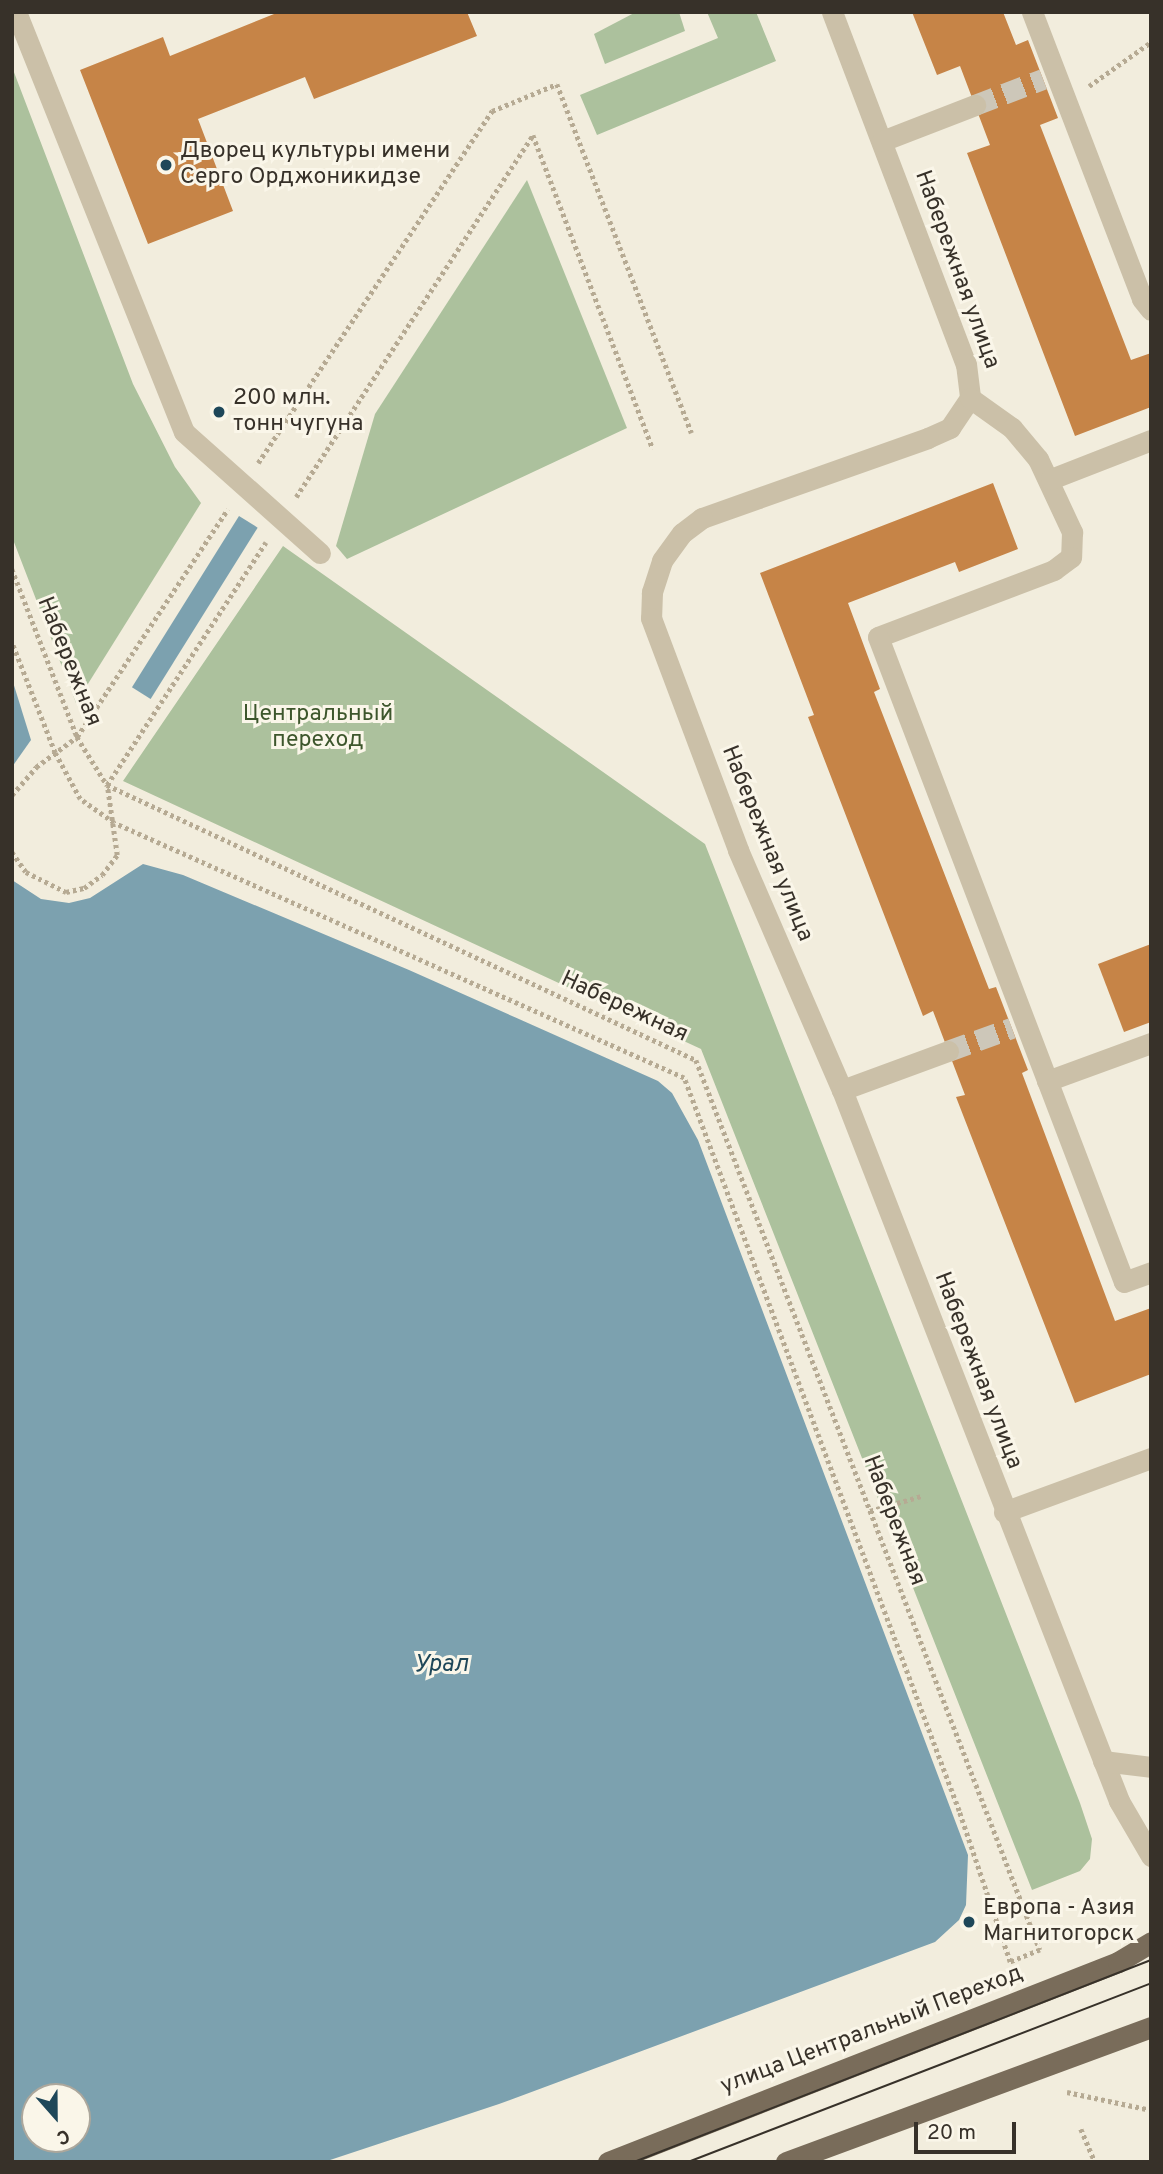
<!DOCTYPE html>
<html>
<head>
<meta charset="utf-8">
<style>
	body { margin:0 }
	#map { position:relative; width:1163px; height:2174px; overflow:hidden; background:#f2eddd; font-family:Overpass,sans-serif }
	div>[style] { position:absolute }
	.green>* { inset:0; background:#acc19d }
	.water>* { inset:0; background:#7ca1af; transform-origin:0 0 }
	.building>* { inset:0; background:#c68447 }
	.minor-tunnel>* { height:21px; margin-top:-10.5px; transform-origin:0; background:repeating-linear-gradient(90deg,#cdc7b9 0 21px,transparent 0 31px) }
	.path>* { height:4.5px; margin-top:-2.25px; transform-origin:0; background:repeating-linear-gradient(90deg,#b6aa93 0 3.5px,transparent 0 7px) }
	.minor>* { height:21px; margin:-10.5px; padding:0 10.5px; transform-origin:10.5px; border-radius:10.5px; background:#cbc0a8 }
	.major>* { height:21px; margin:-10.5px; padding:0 10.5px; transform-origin:10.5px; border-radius:10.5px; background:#796c5a }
	.tram>* { height:2px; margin:-1px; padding:0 1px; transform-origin:1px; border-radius:1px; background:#373129 }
	.dots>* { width:19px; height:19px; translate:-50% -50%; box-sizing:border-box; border:4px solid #faf6e9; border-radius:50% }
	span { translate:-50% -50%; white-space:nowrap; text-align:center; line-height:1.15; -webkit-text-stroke:6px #faf6e9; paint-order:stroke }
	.poi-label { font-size:23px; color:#373129 }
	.left { translate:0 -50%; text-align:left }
	.street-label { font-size:23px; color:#373129 }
	.park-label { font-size:23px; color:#3d562c }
	.water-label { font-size:24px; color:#1e4759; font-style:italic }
	.frame { position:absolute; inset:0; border:14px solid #373129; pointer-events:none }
	.north { position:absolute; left:21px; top:2083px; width:70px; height:70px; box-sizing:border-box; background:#faf6e9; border:2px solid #aca79c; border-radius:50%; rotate:159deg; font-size:19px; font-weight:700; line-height:28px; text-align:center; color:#373129 }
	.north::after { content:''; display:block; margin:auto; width:24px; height:32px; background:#1e4759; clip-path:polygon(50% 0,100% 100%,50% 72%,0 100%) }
	.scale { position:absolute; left:914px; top:2122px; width:102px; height:32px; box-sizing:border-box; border:4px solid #373129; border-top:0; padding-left:9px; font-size:21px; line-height:24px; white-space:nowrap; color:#373129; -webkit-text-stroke:5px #faf6e9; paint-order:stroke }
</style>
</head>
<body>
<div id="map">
	<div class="green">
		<div style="clip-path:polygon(636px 12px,679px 12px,685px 31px,605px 64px,594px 34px)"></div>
		<div style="clip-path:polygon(707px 12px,756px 12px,776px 61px,597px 135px,580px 95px,718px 38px)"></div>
		<div style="clip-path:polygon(12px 67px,133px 384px,175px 467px,201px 503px,76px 703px,12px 537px)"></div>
		<div style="clip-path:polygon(527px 180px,627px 428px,347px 559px,336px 546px,375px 414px)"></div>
		<div style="clip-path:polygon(283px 546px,705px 844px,1080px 1803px,1092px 1839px,1090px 1859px,1080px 1871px,1032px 1890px,701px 1049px,123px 781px)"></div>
	</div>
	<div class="water">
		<div style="left:239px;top:516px;width:22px;height:202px;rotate:32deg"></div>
		<div style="clip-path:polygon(12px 679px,31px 740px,12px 767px)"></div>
		<div style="clip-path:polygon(evenodd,143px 864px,183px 875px,409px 970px,658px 1081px,672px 1093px,698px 1140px,968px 1855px,966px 1905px,959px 1920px,935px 1942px,499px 2104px,324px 2162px,12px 2162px,12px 880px,41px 899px,69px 903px,90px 898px,143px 864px,35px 2097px,77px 2097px,77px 2139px,35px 2139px,35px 2097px)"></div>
	</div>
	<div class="building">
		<div style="clip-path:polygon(279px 12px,467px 12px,477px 36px,314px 99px,305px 77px,198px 119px,233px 211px,148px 244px,80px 70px,163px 37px,170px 56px)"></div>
		<div style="clip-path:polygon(912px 12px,1003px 12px,1016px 45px,1028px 40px,1058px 118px,1040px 125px,1131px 360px,1151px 353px,1151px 407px,1075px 436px,967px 153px,990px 145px,960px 66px,937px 75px)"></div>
		<div style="clip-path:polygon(993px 483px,1018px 549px,959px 572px,955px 562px,848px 603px,880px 689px,874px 692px,989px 989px,996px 987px,1028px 1070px,1022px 1073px,1115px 1321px,1151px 1308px,1151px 1374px,1075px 1403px,956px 1097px,965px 1095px,933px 1011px,923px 1016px,808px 717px,814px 715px,760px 573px)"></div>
		<div style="clip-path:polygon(1151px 944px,1151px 1022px,1124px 1032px,1098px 964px)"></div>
	</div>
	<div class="minor-tunnel">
		<div style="left:975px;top:105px;width:73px;rotate:-20.9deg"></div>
		<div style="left:948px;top:1051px;width:68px;rotate:-19.8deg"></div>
	</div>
	<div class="path">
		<div style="left:1089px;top:86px;width:76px;rotate:-35.4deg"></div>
		<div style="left:258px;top:463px;width:423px;rotate:-56.4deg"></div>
		<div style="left:492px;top:111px;width:70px;rotate:-22.6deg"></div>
		<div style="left:557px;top:84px;width:374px;rotate:68.9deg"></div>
		<div style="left:296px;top:497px;width:433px;rotate:-56.8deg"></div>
		<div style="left:533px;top:135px;width:336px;rotate:69.1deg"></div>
		<div style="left:12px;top:569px;width:180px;rotate:68.8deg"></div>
		<div style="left:77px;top:737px;width:57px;rotate:58deg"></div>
		<div style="left:107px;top:785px;width:650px;rotate:25.03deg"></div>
		<div style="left:696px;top:1060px;width:954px;rotate:68.87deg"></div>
		<div style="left:1040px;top:1950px;width:32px;rotate:158deg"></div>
		<div style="left:1010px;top:1962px;width:159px;rotate:-108.7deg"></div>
		<div style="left:959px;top:1811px;width:783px;rotate:-110.56deg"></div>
		<div style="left:684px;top:1078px;width:624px;rotate:-155.9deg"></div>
		<div style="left:114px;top:823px;width:42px;rotate:-144.8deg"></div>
		<div style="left:80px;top:799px;width:52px;rotate:-118.5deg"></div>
		<div style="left:55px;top:753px;width:118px;rotate:-111.4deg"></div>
		<div style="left:12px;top:795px;width:37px;rotate:-49deg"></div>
		<div style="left:36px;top:767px;width:51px;rotate:-36.2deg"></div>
		<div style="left:77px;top:737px;width:273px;rotate:-56.5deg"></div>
		<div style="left:12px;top:852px;width:24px;rotate:55deg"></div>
		<div style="left:26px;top:872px;width:45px;rotate:26.6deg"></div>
		<div style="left:66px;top:892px;width:18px;rotate:-13deg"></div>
		<div style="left:84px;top:888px;width:22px;rotate:-36deg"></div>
		<div style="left:102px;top:875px;width:25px;rotate:-53deg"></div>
		<div style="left:117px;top:855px;width:71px;rotate:-98.1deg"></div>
		<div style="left:107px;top:785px;width:290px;rotate:-56.8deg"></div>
		<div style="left:870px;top:1511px;width:53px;rotate:-16.4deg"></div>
		<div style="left:1067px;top:2092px;width:86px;rotate:12.1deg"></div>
		<div style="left:1081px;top:2129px;width:36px;rotate:67deg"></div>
	</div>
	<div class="minor">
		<div style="left:16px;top:12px;width:452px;rotate:68.2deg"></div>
		<div style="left:184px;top:432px;width:182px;rotate:41.7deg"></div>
		<div style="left:832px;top:12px;width:377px;rotate:69.2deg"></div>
		<div style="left:966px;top:364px;width:34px;rotate:83deg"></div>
		<div style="left:970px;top:398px;width:36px;rotate:124deg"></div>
		<div style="left:950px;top:428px;width:24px;rotate:156deg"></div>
		<div style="left:928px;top:438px;width:240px;rotate:160.5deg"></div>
		<div style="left:702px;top:518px;width:25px;rotate:143deg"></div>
		<div style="left:682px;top:533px;width:34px;rotate:126deg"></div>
		<div style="left:662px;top:561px;width:33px;rotate:108deg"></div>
		<div style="left:652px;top:592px;width:26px;rotate:92deg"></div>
		<div style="left:651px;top:618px;width:248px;rotate:69.4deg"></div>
		<div style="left:738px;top:850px;width:262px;rotate:66.6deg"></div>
		<div style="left:842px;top:1090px;width:763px;rotate:68.71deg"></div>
		<div style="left:1119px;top:1801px;width:64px;rotate:59.8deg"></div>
		<div style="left:1032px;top:12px;width:307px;rotate:69deg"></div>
		<div style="left:1142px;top:299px;width:14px;rotate:51deg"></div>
		<div style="left:882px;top:141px;width:100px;rotate:-21.2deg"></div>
		<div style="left:970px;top:398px;width:52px;rotate:35.5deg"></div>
		<div style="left:1012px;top:428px;width:40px;rotate:50deg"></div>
		<div style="left:1038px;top:459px;width:81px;rotate:65deg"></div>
		<div style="left:1072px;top:532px;width:25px;rotate:92deg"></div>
		<div style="left:1071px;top:557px;width:21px;rotate:143deg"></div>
		<div style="left:1054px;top:570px;width:188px;rotate:159.2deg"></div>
		<div style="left:878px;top:637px;width:690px;rotate:69.12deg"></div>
		<div style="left:1124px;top:1282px;width:29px;rotate:-20deg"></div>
		<div style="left:1051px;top:479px;width:107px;rotate:-21.3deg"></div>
		<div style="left:1047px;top:1081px;width:111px;rotate:-20.1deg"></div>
		<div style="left:842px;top:1090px;width:113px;rotate:-20.2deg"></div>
		<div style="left:1004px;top:1512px;width:157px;rotate:-20.2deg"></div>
		<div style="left:1103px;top:1761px;width:48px;rotate:7.1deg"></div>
	</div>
	<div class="major">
		<div style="left:608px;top:2162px;width:548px;rotate:-21.41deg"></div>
		<div style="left:1118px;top:1962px;width:39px;rotate:-31deg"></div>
		<div style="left:786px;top:2162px;width:389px;rotate:-20.3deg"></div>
	</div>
	<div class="tram">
		<div style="left:634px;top:2162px;width:555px;rotate:-21.34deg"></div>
		<div style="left:688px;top:2162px;width:496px;rotate:-21.1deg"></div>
	</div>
	<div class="dots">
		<div style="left:166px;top:165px;background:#1e4759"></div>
		<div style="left:219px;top:412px;background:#1e4759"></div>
		<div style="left:969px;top:1922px;background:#1e4759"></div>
	</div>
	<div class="poi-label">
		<span class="left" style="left:180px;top:165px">Дворец культуры имени<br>Серго Орджоникидзе</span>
		<span class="left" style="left:233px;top:412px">200 млн.<br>тонн чугуна</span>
		<span class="left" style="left:983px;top:1922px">Европа - Азия<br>Магнитогорск</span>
	</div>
	<div class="street-label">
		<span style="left:956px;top:270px;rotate:70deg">Набережная улица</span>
		<span style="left:68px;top:662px;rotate:68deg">Набережная</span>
		<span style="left:766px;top:844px;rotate:68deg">Набережная улица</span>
		<span style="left:624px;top:1008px;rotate:25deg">Набережная</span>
		<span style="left:977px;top:1371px;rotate:69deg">Набережная улица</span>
		<span style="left:893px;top:1521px;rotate:69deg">Набережная</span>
		<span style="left:872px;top:2031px;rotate:-21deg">улица Центральный Переход</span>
	</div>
	<div class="park-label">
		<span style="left:318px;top:728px">Центральный<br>переход</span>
	</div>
	<div class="water-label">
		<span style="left:441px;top:1666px">Урал</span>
	</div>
	<div class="frame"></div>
	<div class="north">С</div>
	<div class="scale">20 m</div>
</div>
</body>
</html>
